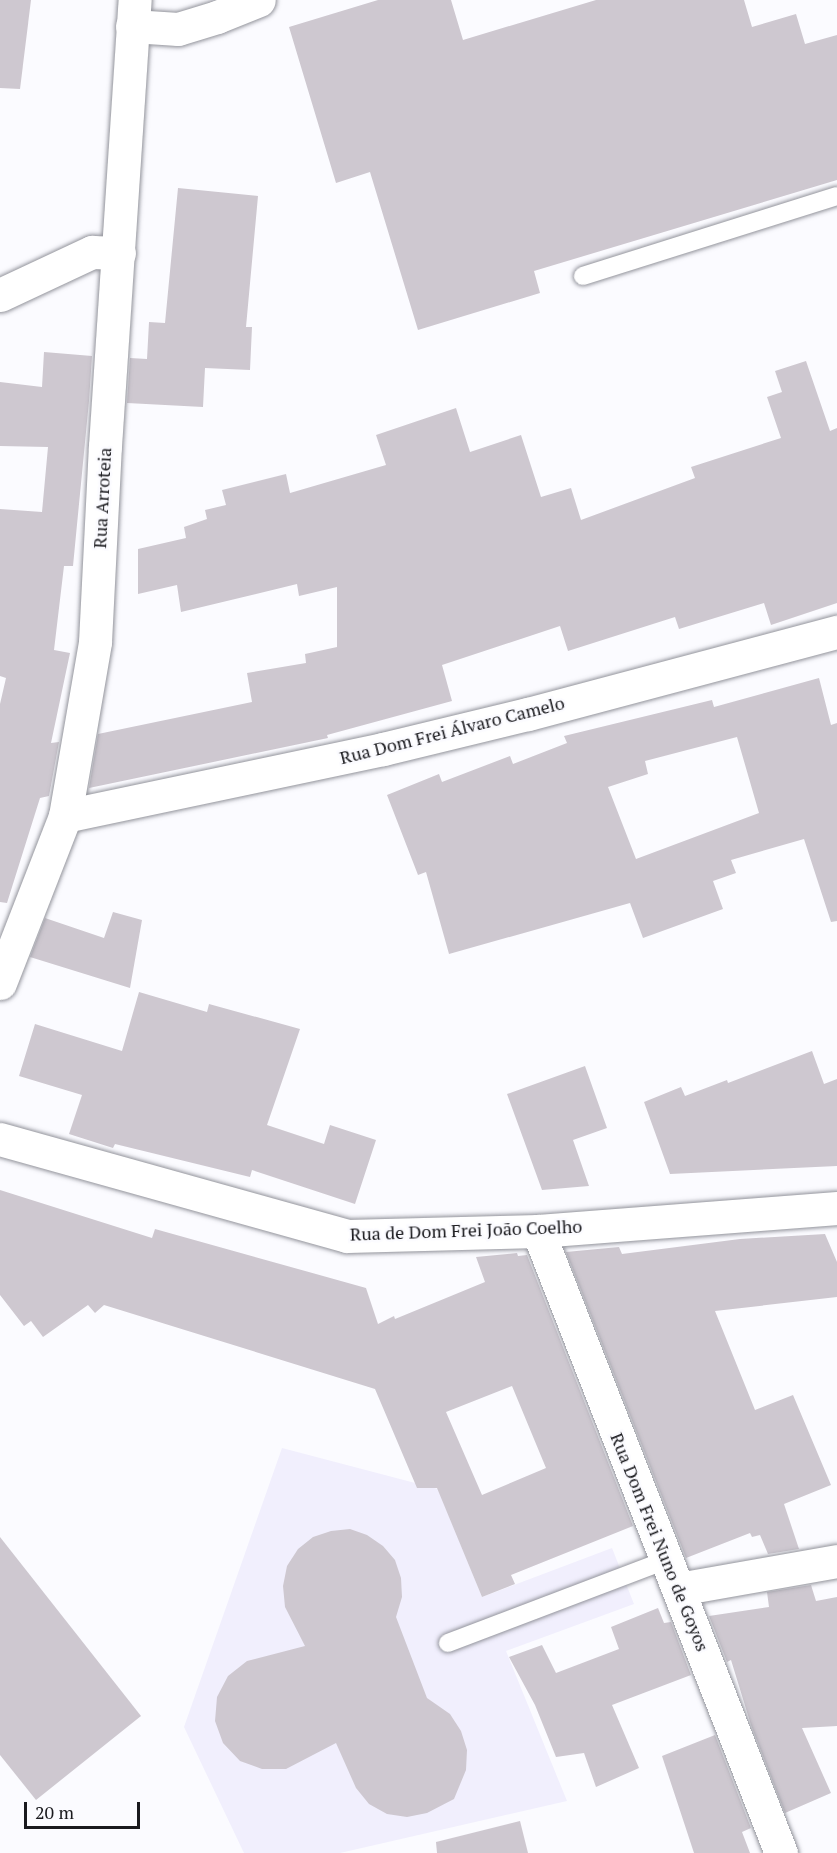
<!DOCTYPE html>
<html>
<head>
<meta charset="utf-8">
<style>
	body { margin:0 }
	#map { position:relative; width:837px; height:1853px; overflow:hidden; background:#fbfbff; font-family:"PT Serif",serif }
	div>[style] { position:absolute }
	.industrial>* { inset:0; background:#f1effd }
	.building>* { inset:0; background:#cec8d0 }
	.roads { filter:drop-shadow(0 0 2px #93949c) drop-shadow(0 0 2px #93949c) }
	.service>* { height:18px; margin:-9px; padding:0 9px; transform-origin:9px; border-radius:9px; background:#fff }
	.minor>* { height:33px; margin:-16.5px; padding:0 16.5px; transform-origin:16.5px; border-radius:16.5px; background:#fff }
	span { translate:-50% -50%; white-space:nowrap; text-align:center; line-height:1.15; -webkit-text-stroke:5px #fbfbff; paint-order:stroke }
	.street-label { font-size:18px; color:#1a1a1e }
	.scale { position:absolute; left:24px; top:1802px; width:116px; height:27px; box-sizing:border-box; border:3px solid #1a1a1e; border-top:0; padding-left:8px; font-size:18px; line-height:21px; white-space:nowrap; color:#1a1a1e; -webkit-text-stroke:4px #fbfbff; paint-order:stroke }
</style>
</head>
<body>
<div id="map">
	<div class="industrial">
		<div style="clip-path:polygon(282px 1448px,438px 1489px,482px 1597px,612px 1548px,634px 1604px,506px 1651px,567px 1801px,340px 1853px,244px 1853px,184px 1727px)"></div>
	</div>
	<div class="building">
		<div style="clip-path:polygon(0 0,31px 0,20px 89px,0 88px)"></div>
		<div style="clip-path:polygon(378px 0,451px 0,463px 40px,596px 0,744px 0,752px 27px,796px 14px,805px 44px,837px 35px,837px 180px,534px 271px,540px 293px,418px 330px,370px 172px,336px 183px,289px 27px)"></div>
		<div style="clip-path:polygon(178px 188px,258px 196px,246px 327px,252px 327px,250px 370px,205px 368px,203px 407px,127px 403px,130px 358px,147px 359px,149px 322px,165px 323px)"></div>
		<div style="clip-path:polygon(44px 352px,92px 356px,89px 401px,73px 566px,64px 566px,54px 650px,70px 653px,51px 743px,59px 742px,49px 796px,40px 798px,7px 903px,0 902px,0 704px,6px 678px,0 676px,0 509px,42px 512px,48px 447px,0 446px,0 382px,42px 387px)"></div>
		<div style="clip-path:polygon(806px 361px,830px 431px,837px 428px,837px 603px,771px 625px,764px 603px,679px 629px,675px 617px,568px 651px,560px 626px,442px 665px,452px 701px,327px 735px,328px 738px,89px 788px,98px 734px,252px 702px,247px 673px,306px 663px,305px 654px,337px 647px,337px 587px,299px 596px,297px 584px,181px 612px,177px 585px,138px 594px,138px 549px,186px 538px,184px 527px,207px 519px,205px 510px,226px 505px,222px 490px,286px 474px,290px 493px,386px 465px,376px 435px,456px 408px,470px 452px,521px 435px,541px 497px,571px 488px,581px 520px,695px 478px,691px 467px,781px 438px,767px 397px,782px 392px,775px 371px)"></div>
		<div style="clip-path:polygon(evenodd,819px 678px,831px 725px,837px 723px,837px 921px,831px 922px,804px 839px,731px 860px,736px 873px,713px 881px,723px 909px,643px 938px,630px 903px,449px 954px,426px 872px,418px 875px,387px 795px,439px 774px,442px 782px,510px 756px,513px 764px,567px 743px,564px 736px,712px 700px,714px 707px,819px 678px,737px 737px,759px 813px,636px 859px,608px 787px,648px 774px,645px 761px,737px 737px)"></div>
		<div style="clip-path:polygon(113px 912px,142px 920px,130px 988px,30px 957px,45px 918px,104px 938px)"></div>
		<div style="clip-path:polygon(139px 992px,207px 1012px,209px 1004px,300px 1029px,267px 1125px,324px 1144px,330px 1125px,376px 1140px,355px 1204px,252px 1170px,250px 1177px,115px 1144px,113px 1148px,69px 1134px,82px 1095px,19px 1076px,35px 1024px,122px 1051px)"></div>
		<div style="clip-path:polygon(812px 1051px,824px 1084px,837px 1079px,837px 1166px,670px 1174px,644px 1102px,681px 1087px,685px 1096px,727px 1080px,728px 1083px)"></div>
		<div style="clip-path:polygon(585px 1066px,607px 1128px,573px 1140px,589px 1186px,542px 1190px,507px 1094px)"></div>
		<div style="clip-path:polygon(evenodd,0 1190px,152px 1238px,155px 1229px,366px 1288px,378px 1324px,394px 1316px,395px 1319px,485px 1282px,476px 1257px,517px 1253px,518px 1256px,527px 1255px,633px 1526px,511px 1575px,515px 1584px,482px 1597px,437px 1488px,417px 1488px,375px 1389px,104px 1305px,95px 1313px,88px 1305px,43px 1337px,31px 1321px,24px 1326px,0 1295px,0 1190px,512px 1386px,546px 1468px,482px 1495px,446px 1412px,512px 1386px)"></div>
		<div style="clip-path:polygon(825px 1234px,837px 1262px,837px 1297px,715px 1311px,755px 1410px,793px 1395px,831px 1485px,784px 1504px,799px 1549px,768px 1554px,760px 1535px,752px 1537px,750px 1533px,686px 1558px,566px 1252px,619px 1247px,622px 1254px,740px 1239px)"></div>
		<div style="clip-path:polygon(350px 1529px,367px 1535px,383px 1546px,395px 1560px,401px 1578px,402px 1597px,396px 1617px,427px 1698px,450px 1714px,461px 1731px,467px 1750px,466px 1770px,454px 1799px,427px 1813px,407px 1817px,387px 1814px,369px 1804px,356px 1788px,336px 1743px,286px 1769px,262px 1769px,240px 1761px,223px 1743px,215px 1721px,217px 1697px,228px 1676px,247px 1661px,305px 1646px,285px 1607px,283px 1586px,287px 1566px,298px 1549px,313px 1537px,331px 1531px)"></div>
		<div style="clip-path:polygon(0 1537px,141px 1716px,36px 1800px,0 1755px)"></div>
		<div style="clip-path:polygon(811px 1585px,816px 1601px,837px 1597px,837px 1726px,802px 1728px,831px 1793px,785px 1813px,751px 1725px,731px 1660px,727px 1662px,709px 1616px,769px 1607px,767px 1592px)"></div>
		<div style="clip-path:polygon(658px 1608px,664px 1623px,671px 1622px,691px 1675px,612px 1705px,639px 1768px,596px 1787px,584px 1753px,556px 1757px,535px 1705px,509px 1657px,542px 1645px,556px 1673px,619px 1649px,611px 1627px)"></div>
		<div style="clip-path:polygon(715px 1735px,751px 1828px,742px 1832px,750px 1853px,694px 1853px,662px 1756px)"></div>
		<div style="clip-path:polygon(520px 1821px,528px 1853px,437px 1853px,436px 1842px)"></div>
	</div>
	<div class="roads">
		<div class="service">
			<div style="left:583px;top:276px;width:266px;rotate:-17.5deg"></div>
			<div style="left:448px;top:1643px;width:234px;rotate:-20.8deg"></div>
		</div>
		<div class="minor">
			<div style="left:132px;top:26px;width:46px;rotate:3.7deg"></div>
			<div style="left:178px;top:29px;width:41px;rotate:-17.1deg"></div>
			<div style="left:217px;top:17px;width:45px;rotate:-22deg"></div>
			<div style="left:0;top:295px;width:102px;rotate:-25.1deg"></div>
			<div style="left:92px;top:252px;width:27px;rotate:2deg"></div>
			<div style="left:65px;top:816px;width:325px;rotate:-11.9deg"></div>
			<div style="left:383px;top:749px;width:149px;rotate:-13.6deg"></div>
			<div style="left:528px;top:714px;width:320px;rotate:-14.9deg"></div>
			<div style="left:0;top:983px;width:179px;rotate:-68.7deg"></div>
			<div style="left:65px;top:816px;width:177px;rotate:-80.2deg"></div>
			<div style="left:95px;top:642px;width:196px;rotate:-87.1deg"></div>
			<div style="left:105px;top:446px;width:447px;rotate:-86.2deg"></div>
			<div style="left:0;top:1139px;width:360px;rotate:15.6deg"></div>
			<div style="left:347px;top:1236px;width:191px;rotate:-1.5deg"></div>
			<div style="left:538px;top:1231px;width:300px;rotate:-4.4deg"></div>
			<div style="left:538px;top:1231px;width:668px;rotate:68.66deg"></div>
			<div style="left:679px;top:1589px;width:160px;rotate:-10deg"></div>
		</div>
	</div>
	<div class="street-label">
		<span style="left:102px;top:498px;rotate:-87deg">Rua Arroteia</span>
		<span style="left:452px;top:730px;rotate:-14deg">Rua Dom Frei Álvaro Camelo</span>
		<span style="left:466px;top:1230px;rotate:-2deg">Rua de Dom Frei João Coelho</span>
		<span style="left:660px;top:1542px;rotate:68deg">Rua Dom Frei Nuno de Goyos</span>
	</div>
	<div class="scale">20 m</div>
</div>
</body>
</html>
